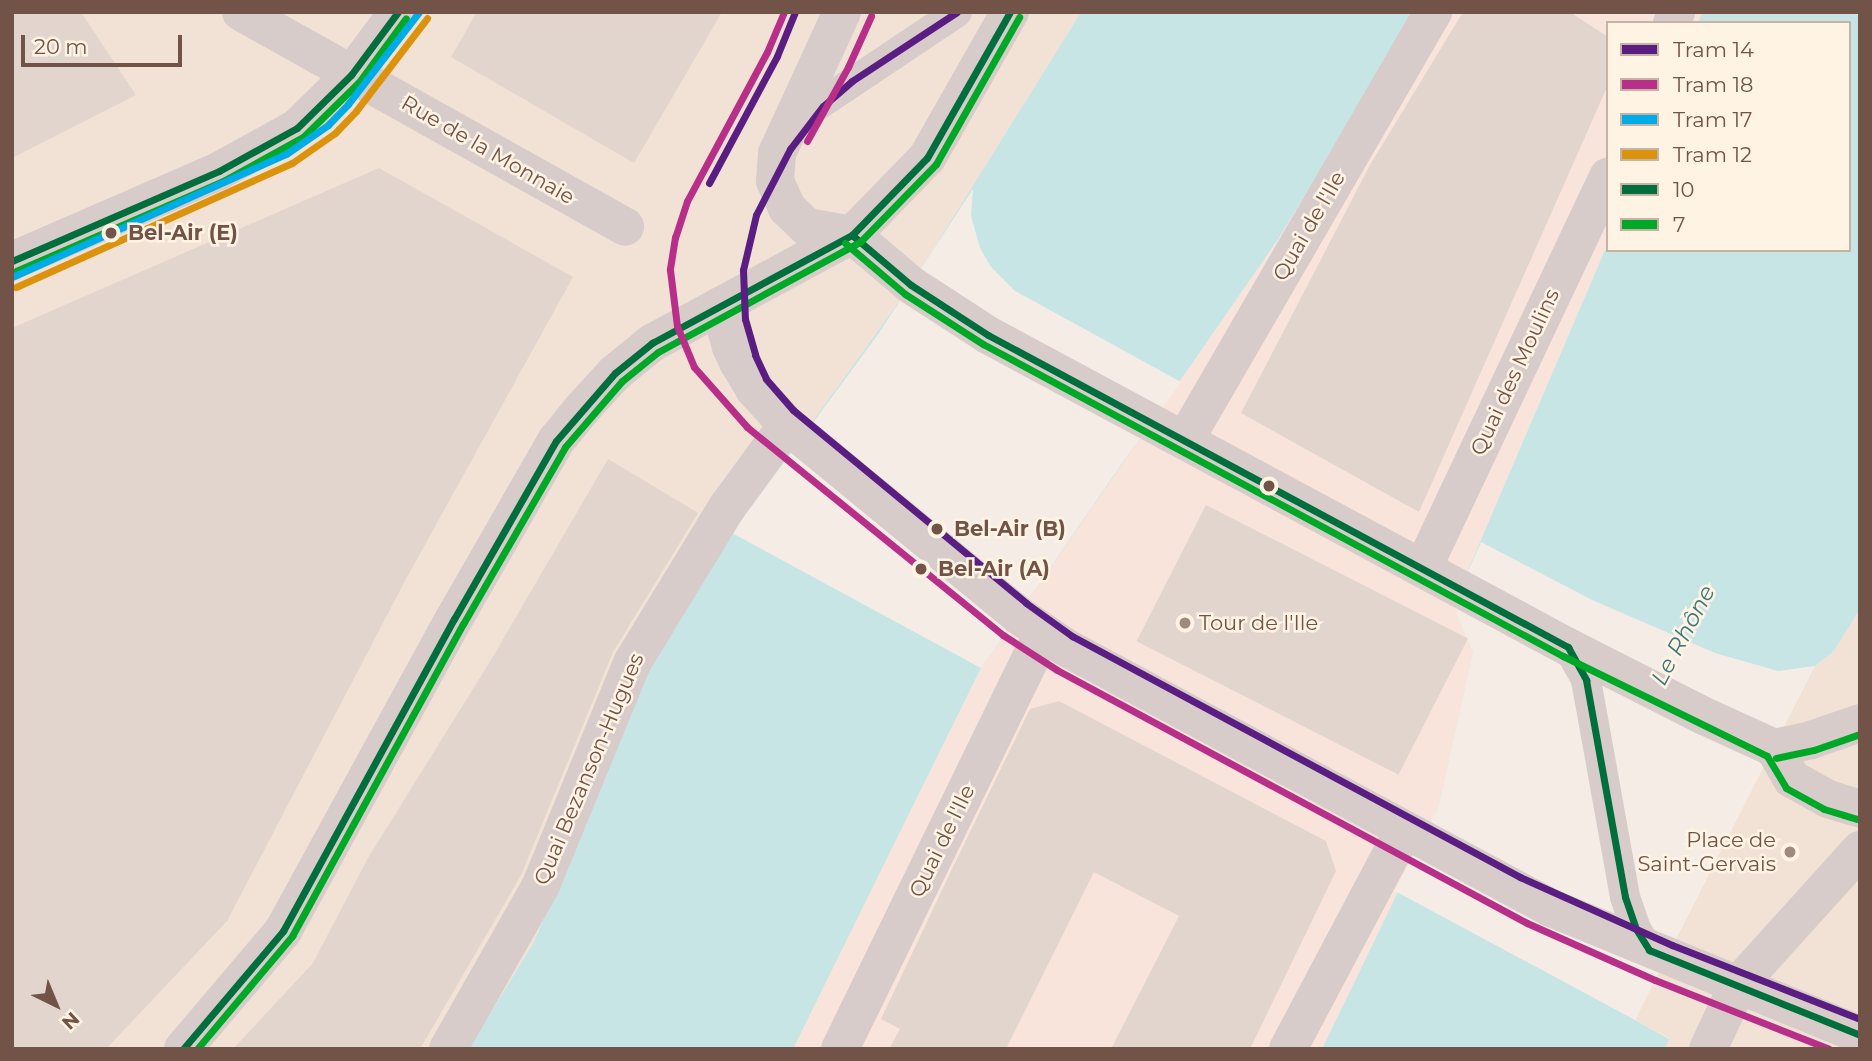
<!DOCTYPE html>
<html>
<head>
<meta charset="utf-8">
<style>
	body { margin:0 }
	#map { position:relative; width:1872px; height:1061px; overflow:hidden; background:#f5ede5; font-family:Montserrat,sans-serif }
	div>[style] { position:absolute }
	.residential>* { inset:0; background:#f1e2d5 }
	.commercial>* { inset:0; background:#f9e4db }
	.water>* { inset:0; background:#c8e5e5 }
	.pier>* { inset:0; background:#f5ede5 }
	.building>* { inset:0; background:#e1d5cd; transform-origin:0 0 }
	.lane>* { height:30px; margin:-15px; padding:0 15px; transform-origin:15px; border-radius:15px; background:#d7ccc9 }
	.street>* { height:38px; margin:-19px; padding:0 19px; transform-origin:19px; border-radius:19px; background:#d7ccc9 }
	.bus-1>* { height:7px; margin:-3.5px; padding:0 3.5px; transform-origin:3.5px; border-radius:3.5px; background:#006e3d }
	.bus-2>* { height:7px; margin:-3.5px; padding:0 3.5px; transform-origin:3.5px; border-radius:3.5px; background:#00a828 }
	.tram-1>* { height:7px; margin:-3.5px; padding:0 3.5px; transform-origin:3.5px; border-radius:3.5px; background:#5a1e82 }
	.tram-2>* { height:7px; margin:-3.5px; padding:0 3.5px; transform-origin:3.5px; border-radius:3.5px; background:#b82f89 }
	.tram-3>* { height:7px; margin:-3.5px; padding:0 3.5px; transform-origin:3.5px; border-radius:3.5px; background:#00ace7 }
	.tram-4>* { height:7px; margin:-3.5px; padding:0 3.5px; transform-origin:3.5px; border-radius:3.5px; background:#db930e }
	.dots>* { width:19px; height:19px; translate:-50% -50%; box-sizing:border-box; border:4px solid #fff3e4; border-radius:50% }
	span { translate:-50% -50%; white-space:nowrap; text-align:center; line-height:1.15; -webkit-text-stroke:5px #fff3e4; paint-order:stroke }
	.street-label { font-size:21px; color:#725347 }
	.stop-label { font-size:21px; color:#725347; font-weight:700 }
	.left { translate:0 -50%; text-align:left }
	.poi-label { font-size:21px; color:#725347 }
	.right { translate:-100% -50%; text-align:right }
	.water-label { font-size:23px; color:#3e787f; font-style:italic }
	.frame { position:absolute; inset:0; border:14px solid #725347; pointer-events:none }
	.legend { position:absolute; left:1606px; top:21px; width:245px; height:231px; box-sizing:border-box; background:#fff3e4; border:2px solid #c7b3a5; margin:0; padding:9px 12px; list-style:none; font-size:21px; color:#725347 }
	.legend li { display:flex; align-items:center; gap:14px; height:35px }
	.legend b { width:35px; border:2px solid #c7b3a5 }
	.north { position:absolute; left:21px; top:970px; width:70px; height:70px; -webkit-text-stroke:5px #fff3e4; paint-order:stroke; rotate:137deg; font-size:19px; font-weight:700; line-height:28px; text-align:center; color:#725347 }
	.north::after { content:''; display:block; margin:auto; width:24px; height:32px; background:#725347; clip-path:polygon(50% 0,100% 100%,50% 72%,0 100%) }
	.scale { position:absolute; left:21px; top:35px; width:161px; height:32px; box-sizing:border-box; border:4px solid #725347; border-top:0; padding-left:9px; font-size:21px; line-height:24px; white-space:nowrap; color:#725347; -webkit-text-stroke:5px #fff3e4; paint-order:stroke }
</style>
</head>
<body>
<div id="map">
	<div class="residential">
		<div style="clip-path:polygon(12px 12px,1081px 12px,911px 285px,732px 533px,650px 665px,534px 942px,468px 1049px,12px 1049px)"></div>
		<div style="clip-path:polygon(1860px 609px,1860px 1049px,1665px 1049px,1669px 1038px,1635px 1020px,1642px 1003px,1815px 666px,1834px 651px)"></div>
	</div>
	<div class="commercial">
		<div style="clip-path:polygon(1415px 12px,1702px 12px,1698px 23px,1608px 23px,1608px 243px,1453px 605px,1473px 652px,1438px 809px,1322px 1049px,793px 1049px,981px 668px,1279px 238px)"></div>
	</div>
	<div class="water">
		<div style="clip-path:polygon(1081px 12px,1415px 12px,1279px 238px,981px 668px,793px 1049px,468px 1049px,534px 942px,650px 665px,732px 533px,911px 285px)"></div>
		<div style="clip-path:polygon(1702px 12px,1860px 12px,1860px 609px,1834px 651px,1815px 666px,1642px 1003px,1635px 1020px,1669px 1039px,1665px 1049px,1322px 1049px,1438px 809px,1473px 652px,1453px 605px,1608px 243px,1608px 250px,1849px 250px,1849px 23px,1698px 23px)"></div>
	</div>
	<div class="pier">
		<div style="clip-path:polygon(973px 189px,971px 216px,980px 248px,991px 267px,1015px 291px,1181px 382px,1123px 462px,981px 668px,732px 533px,879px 333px)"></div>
		<div style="clip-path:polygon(1481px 542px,1592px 600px,1715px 653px,1778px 671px,1815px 666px,1635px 1020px,1395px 891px,1438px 809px,1473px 652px,1453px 605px)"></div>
	</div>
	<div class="building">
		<div style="clip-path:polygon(12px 12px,81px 12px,136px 95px,12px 158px)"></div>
		<div style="clip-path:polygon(477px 12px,722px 12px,634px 163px,451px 57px)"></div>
		<div style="clip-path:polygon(1463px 12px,1570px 12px,1608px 37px,1608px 85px,1419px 512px,1241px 413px,1370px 165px)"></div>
		<div style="clip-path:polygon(379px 168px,573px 277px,406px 579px,227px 921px,106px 1049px,12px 1049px,12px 328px)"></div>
		<div style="clip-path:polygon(608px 459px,698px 513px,613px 652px,521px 875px,420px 1049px,233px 1049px,313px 963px,368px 858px,491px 660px)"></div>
		<div style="left:1206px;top:505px;width:294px;height:153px;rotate:27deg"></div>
		<div style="clip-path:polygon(1059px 701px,1326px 841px,1336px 871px,1250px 1049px,1111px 1049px,1179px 916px,1094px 872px,1006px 1049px,889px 1049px,900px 1029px,881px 1019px,953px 867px,1030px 709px)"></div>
	</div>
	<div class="lane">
		<div style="left:790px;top:124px;width:201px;rotate:-33.8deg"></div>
		<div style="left:1568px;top:647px;width:38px;rotate:61deg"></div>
		<div style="left:1586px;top:680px;width:220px;rotate:79.8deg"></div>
		<div style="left:1625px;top:897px;width:34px;rotate:71deg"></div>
		<div style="left:1636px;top:929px;width:25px;rotate:58deg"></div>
	</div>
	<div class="street">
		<div style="left:241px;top:12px;width:440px;rotate:29.2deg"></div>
		<div style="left:842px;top:12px;width:155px;rotate:114.7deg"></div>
		<div style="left:777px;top:153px;width:28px;rotate:94deg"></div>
		<div style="left:775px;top:181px;width:30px;rotate:66deg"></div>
		<div style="left:787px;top:208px;width:28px;rotate:44deg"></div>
		<div style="left:807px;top:227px;width:46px;rotate:10.1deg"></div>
		<div style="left:852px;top:235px;width:77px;rotate:40.3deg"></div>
		<div style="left:911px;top:285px;width:92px;rotate:33deg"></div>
		<div style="left:988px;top:335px;width:659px;rotate:28.28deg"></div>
		<div style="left:1568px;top:647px;width:150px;rotate:26.9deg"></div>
		<div style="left:1702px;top:715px;width:79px;rotate:24.6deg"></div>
		<div style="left:1774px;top:748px;width:36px;rotate:60deg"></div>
		<div style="left:1792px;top:779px;width:41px;rotate:29.1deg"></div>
		<div style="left:1828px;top:799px;width:34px;rotate:17deg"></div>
		<div style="left:1672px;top:23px;width:12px;rotate:-70deg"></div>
		<div style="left:12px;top:261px;width:226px;rotate:-23.5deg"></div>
		<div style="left:219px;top:171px;width:89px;rotate:-28.9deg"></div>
		<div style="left:297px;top:128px;width:76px;rotate:-44.5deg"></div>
		<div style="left:351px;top:75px;width:79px;rotate:-53.3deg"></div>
		<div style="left:720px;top:306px;width:42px;rotate:75deg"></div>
		<div style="left:731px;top:347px;width:17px;rotate:65deg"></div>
		<div style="left:738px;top:362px;width:31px;rotate:59deg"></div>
		<div style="left:754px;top:389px;width:49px;rotate:47.5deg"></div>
		<div style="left:787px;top:425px;width:299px;rotate:39.4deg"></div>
		<div style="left:1018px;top:615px;width:57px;rotate:34.2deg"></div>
		<div style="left:1065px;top:647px;width:552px;rotate:28.24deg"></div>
		<div style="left:1551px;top:908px;width:334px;rotate:22.3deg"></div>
		<div style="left:1185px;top:440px;width:495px;rotate:-59.9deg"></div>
		<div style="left:1423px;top:568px;width:433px;rotate:-64.7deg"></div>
		<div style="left:1774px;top:748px;width:38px;rotate:-12deg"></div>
		<div style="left:1811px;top:740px;width:52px;rotate:-19.1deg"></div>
		<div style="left:183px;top:1049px;width:155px;rotate:-49.7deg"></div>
		<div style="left:283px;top:931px;width:356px;rotate:-61.3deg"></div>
		<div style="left:454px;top:619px;width:205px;rotate:-60.2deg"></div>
		<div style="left:556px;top:441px;width:41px;rotate:-50.9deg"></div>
		<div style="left:582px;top:409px;width:49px;rotate:-47.5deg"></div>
		<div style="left:615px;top:373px;width:48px;rotate:-39deg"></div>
		<div style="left:652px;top:343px;width:227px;rotate:-28.4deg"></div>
		<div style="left:852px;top:235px;width:107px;rotate:-45.8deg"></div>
		<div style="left:927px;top:158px;width:168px;rotate:-60.4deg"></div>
		<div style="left:448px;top:1049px;width:189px;rotate:-60.4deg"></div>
		<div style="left:541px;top:885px;width:240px;rotate:-67.7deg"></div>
		<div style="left:632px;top:663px;width:184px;rotate:-58.6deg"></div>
		<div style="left:728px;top:506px;width:100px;rotate:-53.9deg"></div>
		<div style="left:840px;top:1049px;width:463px;rotate:-64deg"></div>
		<div style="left:1288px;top:1049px;width:248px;rotate:-62.1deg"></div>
		<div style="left:1708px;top:1049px;width:71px;rotate:-64.9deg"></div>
		<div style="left:1738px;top:985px;width:182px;rotate:-47.9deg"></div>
	</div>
	<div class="bus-1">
		<div style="left:852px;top:235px;width:77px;rotate:40.3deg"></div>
		<div style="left:911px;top:285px;width:92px;rotate:33deg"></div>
		<div style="left:988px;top:335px;width:659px;rotate:28.28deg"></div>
		<div style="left:1568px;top:647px;width:38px;rotate:61deg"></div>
		<div style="left:1586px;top:680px;width:220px;rotate:79.8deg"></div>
		<div style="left:1625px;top:897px;width:34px;rotate:71deg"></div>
		<div style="left:1636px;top:929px;width:25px;rotate:58deg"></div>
		<div style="left:12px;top:261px;width:226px;rotate:-23.5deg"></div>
		<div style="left:219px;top:171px;width:89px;rotate:-28.9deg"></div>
		<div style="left:297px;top:128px;width:76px;rotate:-44.5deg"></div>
		<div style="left:351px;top:75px;width:79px;rotate:-53.3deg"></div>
		<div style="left:1649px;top:950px;width:227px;rotate:21.9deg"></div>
		<div style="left:183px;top:1049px;width:155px;rotate:-49.7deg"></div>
		<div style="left:283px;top:931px;width:356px;rotate:-61.3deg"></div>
		<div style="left:454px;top:619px;width:205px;rotate:-60.2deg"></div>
		<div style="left:556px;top:441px;width:90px;rotate:-49.1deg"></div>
		<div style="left:615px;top:373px;width:48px;rotate:-39deg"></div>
		<div style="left:652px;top:343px;width:227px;rotate:-28.4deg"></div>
		<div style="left:852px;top:235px;width:107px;rotate:-45.8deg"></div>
		<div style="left:927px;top:158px;width:168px;rotate:-60.4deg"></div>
	</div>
	<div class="bus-2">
		<div style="left:845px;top:243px;width:79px;rotate:40.4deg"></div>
		<div style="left:905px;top:294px;width:93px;rotate:32.7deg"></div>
		<div style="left:983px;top:344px;width:659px;rotate:28.28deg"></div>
		<div style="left:1563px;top:656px;width:227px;rotate:26.1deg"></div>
		<div style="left:1767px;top:756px;width:37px;rotate:59deg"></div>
		<div style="left:1786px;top:788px;width:43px;rotate:28.9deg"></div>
		<div style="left:1824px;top:809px;width:34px;rotate:17deg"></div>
		<div style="left:16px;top:271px;width:226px;rotate:-23.5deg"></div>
		<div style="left:223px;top:181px;width:91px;rotate:-28.8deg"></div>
		<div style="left:303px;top:137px;width:78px;rotate:-44.5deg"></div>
		<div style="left:359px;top:82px;width:79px;rotate:-53.7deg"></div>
		<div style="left:1776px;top:758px;width:39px;rotate:-12deg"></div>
		<div style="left:1814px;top:750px;width:49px;rotate:-19.2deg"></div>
		<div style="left:197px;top:1049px;width:148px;rotate:-49.9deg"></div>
		<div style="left:292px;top:936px;width:356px;rotate:-61.3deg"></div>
		<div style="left:463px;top:624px;width:204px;rotate:-60deg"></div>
		<div style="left:565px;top:447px;width:87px;rotate:-49.2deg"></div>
		<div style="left:622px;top:381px;width:46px;rotate:-38.9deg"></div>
		<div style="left:658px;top:352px;width:230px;rotate:-28.6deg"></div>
		<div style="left:860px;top:242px;width:109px;rotate:-45.7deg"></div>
		<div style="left:936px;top:164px;width:169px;rotate:-60.5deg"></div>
	</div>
	<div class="tram-1">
		<div style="left:957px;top:12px;width:126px;rotate:146.7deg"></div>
		<div style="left:852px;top:81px;width:38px;rotate:139deg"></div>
		<div style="left:823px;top:106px;width:54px;rotate:127.5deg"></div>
		<div style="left:790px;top:149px;width:74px;rotate:117.3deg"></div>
		<div style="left:756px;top:215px;width:57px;rotate:103.3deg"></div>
		<div style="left:743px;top:270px;width:49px;rotate:87.7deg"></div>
		<div style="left:745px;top:319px;width:37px;rotate:74deg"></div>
		<div style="left:755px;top:355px;width:26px;rotate:65deg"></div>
		<div style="left:766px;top:379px;width:41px;rotate:48.9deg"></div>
		<div style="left:793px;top:410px;width:303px;rotate:39.6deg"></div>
		<div style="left:1026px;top:603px;width:57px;rotate:35.7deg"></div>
		<div style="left:1072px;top:636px;width:509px;rotate:28.28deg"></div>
		<div style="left:1520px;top:877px;width:167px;rotate:24.1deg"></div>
		<div style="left:1672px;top:945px;width:202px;rotate:21.5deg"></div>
		<div style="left:709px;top:183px;width:144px;rotate:-61.8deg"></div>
		<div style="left:777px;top:56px;width:48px;rotate:-67.8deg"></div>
	</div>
	<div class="tram-2">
		<div style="left:784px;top:12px;width:43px;rotate:113deg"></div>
		<div style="left:767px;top:52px;width:169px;rotate:118.2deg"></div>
		<div style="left:687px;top:201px;width:38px;rotate:108deg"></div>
		<div style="left:675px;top:237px;width:33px;rotate:99deg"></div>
		<div style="left:670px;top:270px;width:56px;rotate:82.9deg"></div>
		<div style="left:677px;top:326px;width:44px;rotate:67.5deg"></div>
		<div style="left:694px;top:367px;width:80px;rotate:48.5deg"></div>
		<div style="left:747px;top:427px;width:330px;rotate:39.1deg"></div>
		<div style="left:1003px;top:635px;width:64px;rotate:32.9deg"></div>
		<div style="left:1057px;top:670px;width:534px;rotate:28.29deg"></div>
		<div style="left:1527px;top:923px;width:140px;rotate:24deg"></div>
		<div style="left:1655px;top:980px;width:187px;rotate:21.6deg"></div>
		<div style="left:807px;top:141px;width:85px;rotate:-61deg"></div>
		<div style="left:848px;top:67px;width:56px;rotate:-65.7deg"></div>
	</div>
	<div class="tram-3">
		<div style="left:12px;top:277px;width:300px;rotate:-24.2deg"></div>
		<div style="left:286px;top:154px;width:51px;rotate:-34.6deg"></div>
		<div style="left:328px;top:125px;width:29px;rotate:-46deg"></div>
		<div style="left:348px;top:104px;width:116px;rotate:-52.3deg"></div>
	</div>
	<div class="tram-4">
		<div style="left:16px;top:287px;width:303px;rotate:-24.2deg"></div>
		<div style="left:292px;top:163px;width:52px;rotate:-34.9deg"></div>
		<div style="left:335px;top:133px;width:30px;rotate:-46deg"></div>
		<div style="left:356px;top:111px;width:117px;rotate:-52.6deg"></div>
	</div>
	<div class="dots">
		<div style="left:111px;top:233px;background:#725347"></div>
		<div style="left:1269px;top:486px;background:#725347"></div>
		<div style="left:937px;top:529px;background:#725347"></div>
		<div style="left:921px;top:569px;background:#725347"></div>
		<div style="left:1185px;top:623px;background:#a0897e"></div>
		<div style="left:1790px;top:852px;background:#a0897e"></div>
	</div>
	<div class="street-label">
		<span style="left:488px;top:150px;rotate:30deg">Rue de la Monnaie</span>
		<span style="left:1309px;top:226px;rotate:-60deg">Quai de l'Ile</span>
		<span style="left:1515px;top:372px;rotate:-65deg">Quai des Moulins</span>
		<span style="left:589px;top:769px;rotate:-67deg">Quai Bezanson-Hugues</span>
		<span style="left:942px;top:841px;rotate:-64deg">Quai de l'Ile</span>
	</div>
	<div class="stop-label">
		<span class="left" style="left:128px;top:233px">Bel-Air (E)</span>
		<span class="left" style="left:954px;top:529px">Bel-Air (B)</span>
		<span class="left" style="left:938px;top:569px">Bel-Air (A)</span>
	</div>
	<div class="poi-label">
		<span class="left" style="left:1199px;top:623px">Tour de l'Ile</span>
		<span class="right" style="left:1776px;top:852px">Place de<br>Saint-Gervais</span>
	</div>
	<div class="water-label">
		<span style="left:1683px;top:635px;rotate:-62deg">Le Rhône</span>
	</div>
	<div class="frame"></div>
	<ul class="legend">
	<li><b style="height:9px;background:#5a1e82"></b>Tram 14</li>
	<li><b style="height:9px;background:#b82f89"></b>Tram 18</li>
	<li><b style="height:9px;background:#00ace7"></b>Tram 17</li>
	<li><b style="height:9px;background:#db930e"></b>Tram 12</li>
	<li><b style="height:9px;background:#006e3d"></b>10</li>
	<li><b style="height:9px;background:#00a828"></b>7</li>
	</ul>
	<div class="north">N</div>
	<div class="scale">20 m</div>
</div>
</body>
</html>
